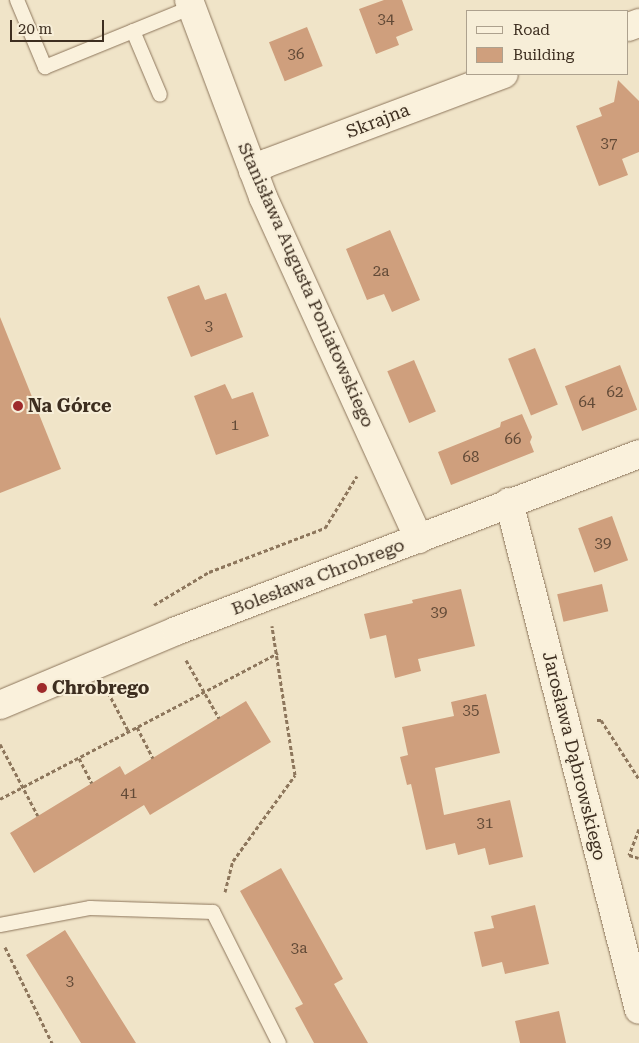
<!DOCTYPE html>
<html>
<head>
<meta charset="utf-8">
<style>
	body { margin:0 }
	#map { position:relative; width:639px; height:1043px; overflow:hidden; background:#f0e4c8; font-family:"Roboto Serif",serif }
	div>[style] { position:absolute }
	.building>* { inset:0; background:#cf9f7d; transform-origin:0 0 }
	.path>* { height:3px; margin-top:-1.5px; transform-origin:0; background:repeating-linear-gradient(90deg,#8d765c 0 4px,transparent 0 6.5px) }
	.roads { filter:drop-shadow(0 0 1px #8d765c) drop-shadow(0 0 1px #8d765c) }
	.lane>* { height:14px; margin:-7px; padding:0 7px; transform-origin:7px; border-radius:7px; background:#faf1dc }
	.street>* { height:28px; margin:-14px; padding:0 14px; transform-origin:14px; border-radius:14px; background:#faf1dc }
	.dots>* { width:14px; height:14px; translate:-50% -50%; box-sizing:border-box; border:2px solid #f7eed8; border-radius:50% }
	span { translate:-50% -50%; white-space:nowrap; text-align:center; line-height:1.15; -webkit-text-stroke:4px #f7eed8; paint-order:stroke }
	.number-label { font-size:15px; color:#624a37 }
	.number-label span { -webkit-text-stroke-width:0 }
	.street-label { font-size:18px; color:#3d2e20 }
	.poi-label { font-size:18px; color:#3d2e20; font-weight:700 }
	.left { translate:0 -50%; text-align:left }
	.legend { position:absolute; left:466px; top:10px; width:162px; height:65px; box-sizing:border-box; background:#f7eed8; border:1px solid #ada18e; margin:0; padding:6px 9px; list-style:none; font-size:15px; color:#3d2e20 }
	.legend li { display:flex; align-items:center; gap:10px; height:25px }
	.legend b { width:25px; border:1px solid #ada18e }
	.scale { position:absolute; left:10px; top:20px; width:94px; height:22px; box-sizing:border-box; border:2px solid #3d2e20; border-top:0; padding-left:6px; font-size:15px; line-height:18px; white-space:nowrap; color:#3d2e20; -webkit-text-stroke:4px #f7eed8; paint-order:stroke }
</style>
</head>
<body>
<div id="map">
	<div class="building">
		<div style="clip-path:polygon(384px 0,402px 0,413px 30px,396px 37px,399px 45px,376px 54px,359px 9px)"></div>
		<div style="left:307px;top:27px;width:42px;height:41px;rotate:68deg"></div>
		<div style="clip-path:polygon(618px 80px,639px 101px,639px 152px,622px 159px,628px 175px,599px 186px,576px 126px,602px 116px,599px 108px,614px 102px)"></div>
		<div style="clip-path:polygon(390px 230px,420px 300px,392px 312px,384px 294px,367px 300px,346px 249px)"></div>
		<div style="clip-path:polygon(199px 285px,205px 300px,226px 293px,243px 337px,191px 357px,167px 297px)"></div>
		<div style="clip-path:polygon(0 317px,61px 469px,0 493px)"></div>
		<div style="left:535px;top:348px;width:61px;height:29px;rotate:68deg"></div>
		<div style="left:414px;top:360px;width:56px;height:29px;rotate:67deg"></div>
		<div style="left:620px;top:365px;width:48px;height:59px;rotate:69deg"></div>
		<div style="clip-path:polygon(225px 384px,232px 399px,253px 392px,269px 436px,216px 455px,194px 396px)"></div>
		<div style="clip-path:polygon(522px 414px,532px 437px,530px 442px,534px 452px,451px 485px,438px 452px,500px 427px,501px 422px)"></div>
		<div style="left:612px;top:516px;width:47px;height:36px;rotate:70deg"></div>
		<div style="left:602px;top:584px;width:28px;height:46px;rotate:77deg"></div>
		<div style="clip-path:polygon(461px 589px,475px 646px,418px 659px,421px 671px,395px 678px,386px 635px,370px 639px,364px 614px,413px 603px,412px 600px)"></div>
		<div style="clip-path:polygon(486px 694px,500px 753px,435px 768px,444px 815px,510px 800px,523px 857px,489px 865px,485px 848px,458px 855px,455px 843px,426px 850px,411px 784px,407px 785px,400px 757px,408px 755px,402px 727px,454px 716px,451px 702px)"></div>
		<div style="clip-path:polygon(246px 701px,271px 742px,150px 815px,144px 805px,34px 873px,10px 833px,120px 766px,125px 775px)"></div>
		<div style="clip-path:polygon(281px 868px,343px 979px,334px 984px,368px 1043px,314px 1043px,295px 1008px,303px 1004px,240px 891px)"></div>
		<div style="clip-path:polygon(535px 905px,549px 964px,505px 974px,502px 962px,482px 967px,474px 932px,494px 928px,491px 916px)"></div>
		<div style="clip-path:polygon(65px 930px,136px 1043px,81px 1043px,60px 1009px,26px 955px)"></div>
		<div style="clip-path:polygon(559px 1011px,566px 1043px,520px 1043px,515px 1021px)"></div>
	</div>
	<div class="path">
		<div style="left:154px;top:605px;width:64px;rotate:-31deg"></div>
		<div style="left:209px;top:572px;width:124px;rotate:-20.8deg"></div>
		<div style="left:325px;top:528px;width:61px;rotate:-58.4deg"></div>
		<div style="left:186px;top:660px;width:67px;rotate:60.4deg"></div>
		<div style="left:108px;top:692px;width:45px;rotate:62.3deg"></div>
		<div style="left:597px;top:720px;width:4px"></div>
		<div style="left:601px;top:720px;width:70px;rotate:57.2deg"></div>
		<div style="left:137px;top:727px;width:35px;rotate:63deg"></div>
		<div style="left:0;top:744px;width:81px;rotate:62.2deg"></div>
		<div style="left:79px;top:758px;width:28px;rotate:63deg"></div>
		<div style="left:0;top:799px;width:314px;rotate:-27.7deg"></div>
		<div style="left:639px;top:829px;width:28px;rotate:111deg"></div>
		<div style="left:629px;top:855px;width:10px;rotate:17deg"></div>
		<div style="left:225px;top:892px;width:32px;rotate:-76deg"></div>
		<div style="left:233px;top:861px;width:106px;rotate:-54.2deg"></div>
		<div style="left:295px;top:775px;width:151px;rotate:-98.8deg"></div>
		<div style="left:5px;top:947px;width:107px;rotate:63.9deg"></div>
	</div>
	<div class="roads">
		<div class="lane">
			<div style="left:17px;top:0;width:73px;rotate:67.3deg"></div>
			<div style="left:45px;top:67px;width:159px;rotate:-22.2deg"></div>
			<div style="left:133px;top:31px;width:69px;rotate:67.1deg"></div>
			<div style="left:0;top:925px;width:92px;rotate:-10.7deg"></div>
			<div style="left:90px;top:908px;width:123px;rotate:1.9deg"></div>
			<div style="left:213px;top:912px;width:147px;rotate:63.3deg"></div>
		</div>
		<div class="street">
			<div style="left:189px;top:0;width:210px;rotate:69.4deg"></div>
			<div style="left:263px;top:197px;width:376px;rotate:65.5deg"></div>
			<div style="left:628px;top:27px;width:12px;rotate:-20deg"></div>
			<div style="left:253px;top:171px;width:16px;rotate:-30deg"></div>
			<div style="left:267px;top:163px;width:253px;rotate:-20.6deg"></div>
			<div style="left:509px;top:502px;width:524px;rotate:75.65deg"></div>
			<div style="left:0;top:705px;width:191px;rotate:-22.8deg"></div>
			<div style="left:176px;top:631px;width:496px;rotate:-20.9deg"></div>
		</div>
	</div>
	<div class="dots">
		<div style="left:18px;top:406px;background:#9e2a2b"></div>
		<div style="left:42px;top:688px;background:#9e2a2b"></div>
	</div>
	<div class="number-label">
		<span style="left:386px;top:20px">34</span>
		<span style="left:296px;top:55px">36</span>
		<span style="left:609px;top:144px">37</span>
		<span style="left:381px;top:272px">2a</span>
		<span style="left:209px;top:327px">3</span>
		<span style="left:615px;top:393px">62</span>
		<span style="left:587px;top:403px">64</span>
		<span style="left:235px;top:426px">1</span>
		<span style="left:513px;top:440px">66</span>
		<span style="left:471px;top:458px">68</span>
		<span style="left:603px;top:544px">39</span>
		<span style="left:439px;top:613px">39</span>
		<span style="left:471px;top:711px">35</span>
		<span style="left:129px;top:794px">41</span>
		<span style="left:485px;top:824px">31</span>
		<span style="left:299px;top:949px">3a</span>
		<span style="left:70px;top:982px">3</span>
	</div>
	<div class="street-label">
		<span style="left:378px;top:121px;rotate:-21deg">Skrajna</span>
		<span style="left:306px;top:285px;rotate:66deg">Stanisława Augusta Poniatowskiego</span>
		<span style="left:318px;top:577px;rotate:-21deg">Bolesława Chrobrego</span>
		<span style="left:574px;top:756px;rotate:76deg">Jarosława Dąbrowskiego</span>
	</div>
	<div class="poi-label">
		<span class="left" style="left:28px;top:406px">Na Górce</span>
		<span class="left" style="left:52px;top:688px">Chrobrego</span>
	</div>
	<ul class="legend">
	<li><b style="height:6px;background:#faf1dc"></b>Road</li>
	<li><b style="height:14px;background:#cf9f7d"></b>Building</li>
	</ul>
	<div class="scale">20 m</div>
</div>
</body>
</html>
